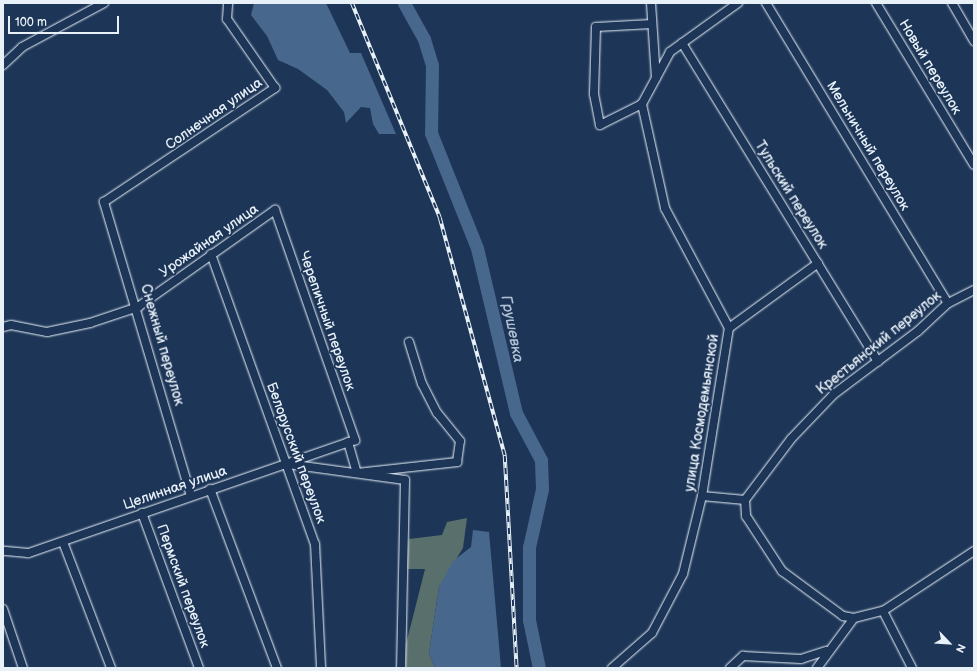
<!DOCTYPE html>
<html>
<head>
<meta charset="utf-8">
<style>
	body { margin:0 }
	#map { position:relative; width:977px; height:671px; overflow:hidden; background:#1d3557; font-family:"Balsamiq Sans",sans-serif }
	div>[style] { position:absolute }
	.green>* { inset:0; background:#596f6b }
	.water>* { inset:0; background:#48678d }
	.river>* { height:13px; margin:-6.5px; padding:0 6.5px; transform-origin:6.5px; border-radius:6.5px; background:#48678d }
	.roads { filter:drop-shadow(0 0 1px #e8f1f8) drop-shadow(0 0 1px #e8f1f8) }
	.minor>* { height:8px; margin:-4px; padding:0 4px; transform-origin:4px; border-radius:4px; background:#1d3557 }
	.rail>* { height:3.5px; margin-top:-1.75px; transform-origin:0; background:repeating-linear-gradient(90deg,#1d3557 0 6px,#e8f1f8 0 12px); box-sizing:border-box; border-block:1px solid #e8f1f8 }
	span { translate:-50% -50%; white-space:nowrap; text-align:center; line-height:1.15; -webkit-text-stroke:4px #1d3557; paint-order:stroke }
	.street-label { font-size:14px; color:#e8f1f8 }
	.water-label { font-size:15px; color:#b0c1d3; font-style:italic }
	.frame { position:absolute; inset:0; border:4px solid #e8f1f8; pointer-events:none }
	.north { position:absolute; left:929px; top:623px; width:40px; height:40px; -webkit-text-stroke:3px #1d3557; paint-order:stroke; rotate:115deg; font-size:11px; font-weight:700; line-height:16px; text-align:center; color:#e8f1f8 }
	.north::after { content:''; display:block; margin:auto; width:14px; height:18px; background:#e8f1f8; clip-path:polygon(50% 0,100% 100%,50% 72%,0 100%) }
	.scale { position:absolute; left:8px; top:16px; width:111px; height:18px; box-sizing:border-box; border:2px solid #e8f1f8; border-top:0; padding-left:5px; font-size:12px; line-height:14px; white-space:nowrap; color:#e8f1f8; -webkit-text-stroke:3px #1d3557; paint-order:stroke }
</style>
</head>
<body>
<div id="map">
	<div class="green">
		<div style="clip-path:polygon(467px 518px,463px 548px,439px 587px,429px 653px,435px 668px,406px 668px,404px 652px,425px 569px,406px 569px,409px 539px,442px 535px,447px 522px)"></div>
	</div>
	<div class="water">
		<div style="clip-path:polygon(254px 3px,326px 3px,350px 53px,361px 53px,396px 134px,379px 134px,373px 124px,370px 108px,361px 107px,346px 123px,344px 112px,327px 90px,298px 69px,278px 60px,267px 36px,251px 15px)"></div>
		<div style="clip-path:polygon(473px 530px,489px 532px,501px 668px,435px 668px,429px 653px,439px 587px,453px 561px,471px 547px)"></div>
	</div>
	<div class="river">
		<div style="left:404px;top:3px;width:41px;rotate:60.9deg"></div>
		<div style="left:424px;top:39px;width:27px;rotate:73deg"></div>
		<div style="left:432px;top:65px;width:68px;rotate:90.8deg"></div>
		<div style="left:431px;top:133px;width:124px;rotate:68.2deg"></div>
		<div style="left:477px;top:248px;width:170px;rotate:76.7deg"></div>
		<div style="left:516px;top:413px;width:53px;rotate:62deg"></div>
		<div style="left:541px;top:460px;width:29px;rotate:88deg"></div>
		<div style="left:542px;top:489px;width:59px;rotate:102.6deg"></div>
		<div style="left:529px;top:547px;width:73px;rotate:90deg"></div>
		<div style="left:529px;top:620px;width:49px;rotate:78.2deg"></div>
	</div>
	<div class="roads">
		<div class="minor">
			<div style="left:651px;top:3px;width:75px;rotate:86.2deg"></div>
			<div style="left:766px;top:3px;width:351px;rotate:58.8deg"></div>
			<div style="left:876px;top:3px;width:189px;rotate:58.8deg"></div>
			<div style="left:952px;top:3px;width:44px;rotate:59.9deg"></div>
			<div style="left:682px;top:43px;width:374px;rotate:58.4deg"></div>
			<div style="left:3px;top:65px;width:26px;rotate:-43deg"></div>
			<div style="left:22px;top:47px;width:93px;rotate:-28.2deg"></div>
			<div style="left:642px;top:104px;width:47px;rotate:153.4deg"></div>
			<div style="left:600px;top:125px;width:32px;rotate:-101deg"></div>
			<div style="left:594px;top:94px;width:67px;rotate:-88.3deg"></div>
			<div style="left:596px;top:27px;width:56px;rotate:-3.1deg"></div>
			<div style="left:211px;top:254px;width:308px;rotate:70.3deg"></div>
			<div style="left:315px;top:544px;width:124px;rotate:87.2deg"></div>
			<div style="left:974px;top:290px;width:29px;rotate:153deg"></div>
			<div style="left:948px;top:303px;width:41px;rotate:137deg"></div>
			<div style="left:918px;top:331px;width:105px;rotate:143.1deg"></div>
			<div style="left:834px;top:394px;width:62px;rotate:133.7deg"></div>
			<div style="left:791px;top:439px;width:76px;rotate:127deg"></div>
			<div style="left:745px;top:500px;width:16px;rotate:86deg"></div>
			<div style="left:746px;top:516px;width:66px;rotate:56.8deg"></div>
			<div style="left:782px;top:571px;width:76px;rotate:36.4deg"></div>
			<div style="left:843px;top:616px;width:11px;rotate:10deg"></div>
			<div style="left:854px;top:618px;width:30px;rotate:-14deg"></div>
			<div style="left:883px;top:611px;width:109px;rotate:-33.4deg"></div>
			<div style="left:3px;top:327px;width:8px;rotate:-14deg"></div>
			<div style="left:11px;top:325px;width:37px;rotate:11deg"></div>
			<div style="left:47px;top:332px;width:44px;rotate:-11.8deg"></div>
			<div style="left:90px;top:323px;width:51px;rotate:-18.4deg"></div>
			<div style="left:138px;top:307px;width:168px;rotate:-35.3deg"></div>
			<div style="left:275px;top:210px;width:244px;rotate:70.8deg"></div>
			<div style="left:355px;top:440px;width:346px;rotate:160.9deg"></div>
			<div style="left:28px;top:553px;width:25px;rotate:-175deg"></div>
			<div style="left:729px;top:328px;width:110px;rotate:-36.1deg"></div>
			<div style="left:348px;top:442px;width:32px;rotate:74deg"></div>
			<div style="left:357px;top:473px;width:101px;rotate:-6.3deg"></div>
			<div style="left:457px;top:462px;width:21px;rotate:-82deg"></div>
			<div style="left:460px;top:441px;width:36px;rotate:-129deg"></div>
			<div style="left:437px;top:413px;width:33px;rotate:-117deg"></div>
			<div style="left:422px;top:384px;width:44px;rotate:-107.2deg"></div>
			<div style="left:288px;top:464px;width:118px;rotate:7.8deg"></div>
			<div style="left:405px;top:480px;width:188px;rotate:91.2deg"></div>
			<div style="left:210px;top:489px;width:191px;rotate:69.5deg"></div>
			<div style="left:191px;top:496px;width:307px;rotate:-106.5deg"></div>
			<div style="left:104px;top:202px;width:206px;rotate:-33.7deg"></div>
			<div style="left:275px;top:88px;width:84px;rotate:-124.8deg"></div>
			<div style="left:227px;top:19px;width:16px;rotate:-86deg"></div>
			<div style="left:702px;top:496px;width:43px;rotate:5.3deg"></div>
			<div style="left:142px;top:513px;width:165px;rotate:69.8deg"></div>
			<div style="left:63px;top:542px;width:135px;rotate:69.1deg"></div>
			<div style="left:3px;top:609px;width:62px;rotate:71.3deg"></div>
			<div style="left:883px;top:611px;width:64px;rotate:63deg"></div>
			<div style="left:612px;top:668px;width:53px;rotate:-41.2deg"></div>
			<div style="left:652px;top:633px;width:67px;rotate:-62.3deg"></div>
			<div style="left:683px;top:574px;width:80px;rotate:-76.3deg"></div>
			<div style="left:702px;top:496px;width:170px;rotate:-80.9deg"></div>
			<div style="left:729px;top:328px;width:136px;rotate:-118.1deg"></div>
			<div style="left:665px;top:208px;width:107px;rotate:-102.5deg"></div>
			<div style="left:642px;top:104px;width:59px;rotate:-61.7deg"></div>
			<div style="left:670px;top:52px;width:84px;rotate:-35.8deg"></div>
			<div style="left:730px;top:668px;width:18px;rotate:-43deg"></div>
			<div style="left:743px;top:656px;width:58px;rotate:3deg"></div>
			<div style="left:801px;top:659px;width:26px;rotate:-18deg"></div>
			<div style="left:817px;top:668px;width:62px;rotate:-53.5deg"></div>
		</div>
	</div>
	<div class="rail">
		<div style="left:352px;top:3px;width:232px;rotate:67.7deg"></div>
		<div style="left:440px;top:218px;width:247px;rotate:74.7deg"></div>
		<div style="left:505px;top:456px;width:212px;rotate:86.8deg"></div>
	</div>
	<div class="street-label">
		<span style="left:930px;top:67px;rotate:59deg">Новый переулок</span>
		<span style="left:214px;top:114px;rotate:-35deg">Солнечная улица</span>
		<span style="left:868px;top:146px;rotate:59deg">Мельничный переулок</span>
		<span style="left:791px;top:195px;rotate:58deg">Тульский переулок</span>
		<span style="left:209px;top:241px;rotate:-35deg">Урожайная улица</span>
		<span style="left:327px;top:321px;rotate:71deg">Черепичный переулок</span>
		<span style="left:879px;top:343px;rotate:-39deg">Крестьянский переулок</span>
		<span style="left:162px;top:345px;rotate:74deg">Снежный переулок</span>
		<span style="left:702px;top:413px;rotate:-81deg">улица Космодемьянской</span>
		<span style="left:296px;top:453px;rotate:70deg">Белорусский переулок</span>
		<span style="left:175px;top:488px;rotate:-19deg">Целинная улица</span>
		<span style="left:183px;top:586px;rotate:70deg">Пермский переулок</span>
	</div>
	<div class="water-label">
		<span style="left:512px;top:329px;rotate:79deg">Грушевка</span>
	</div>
	<div class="frame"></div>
	<div class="north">N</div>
	<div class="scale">100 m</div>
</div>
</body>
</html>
